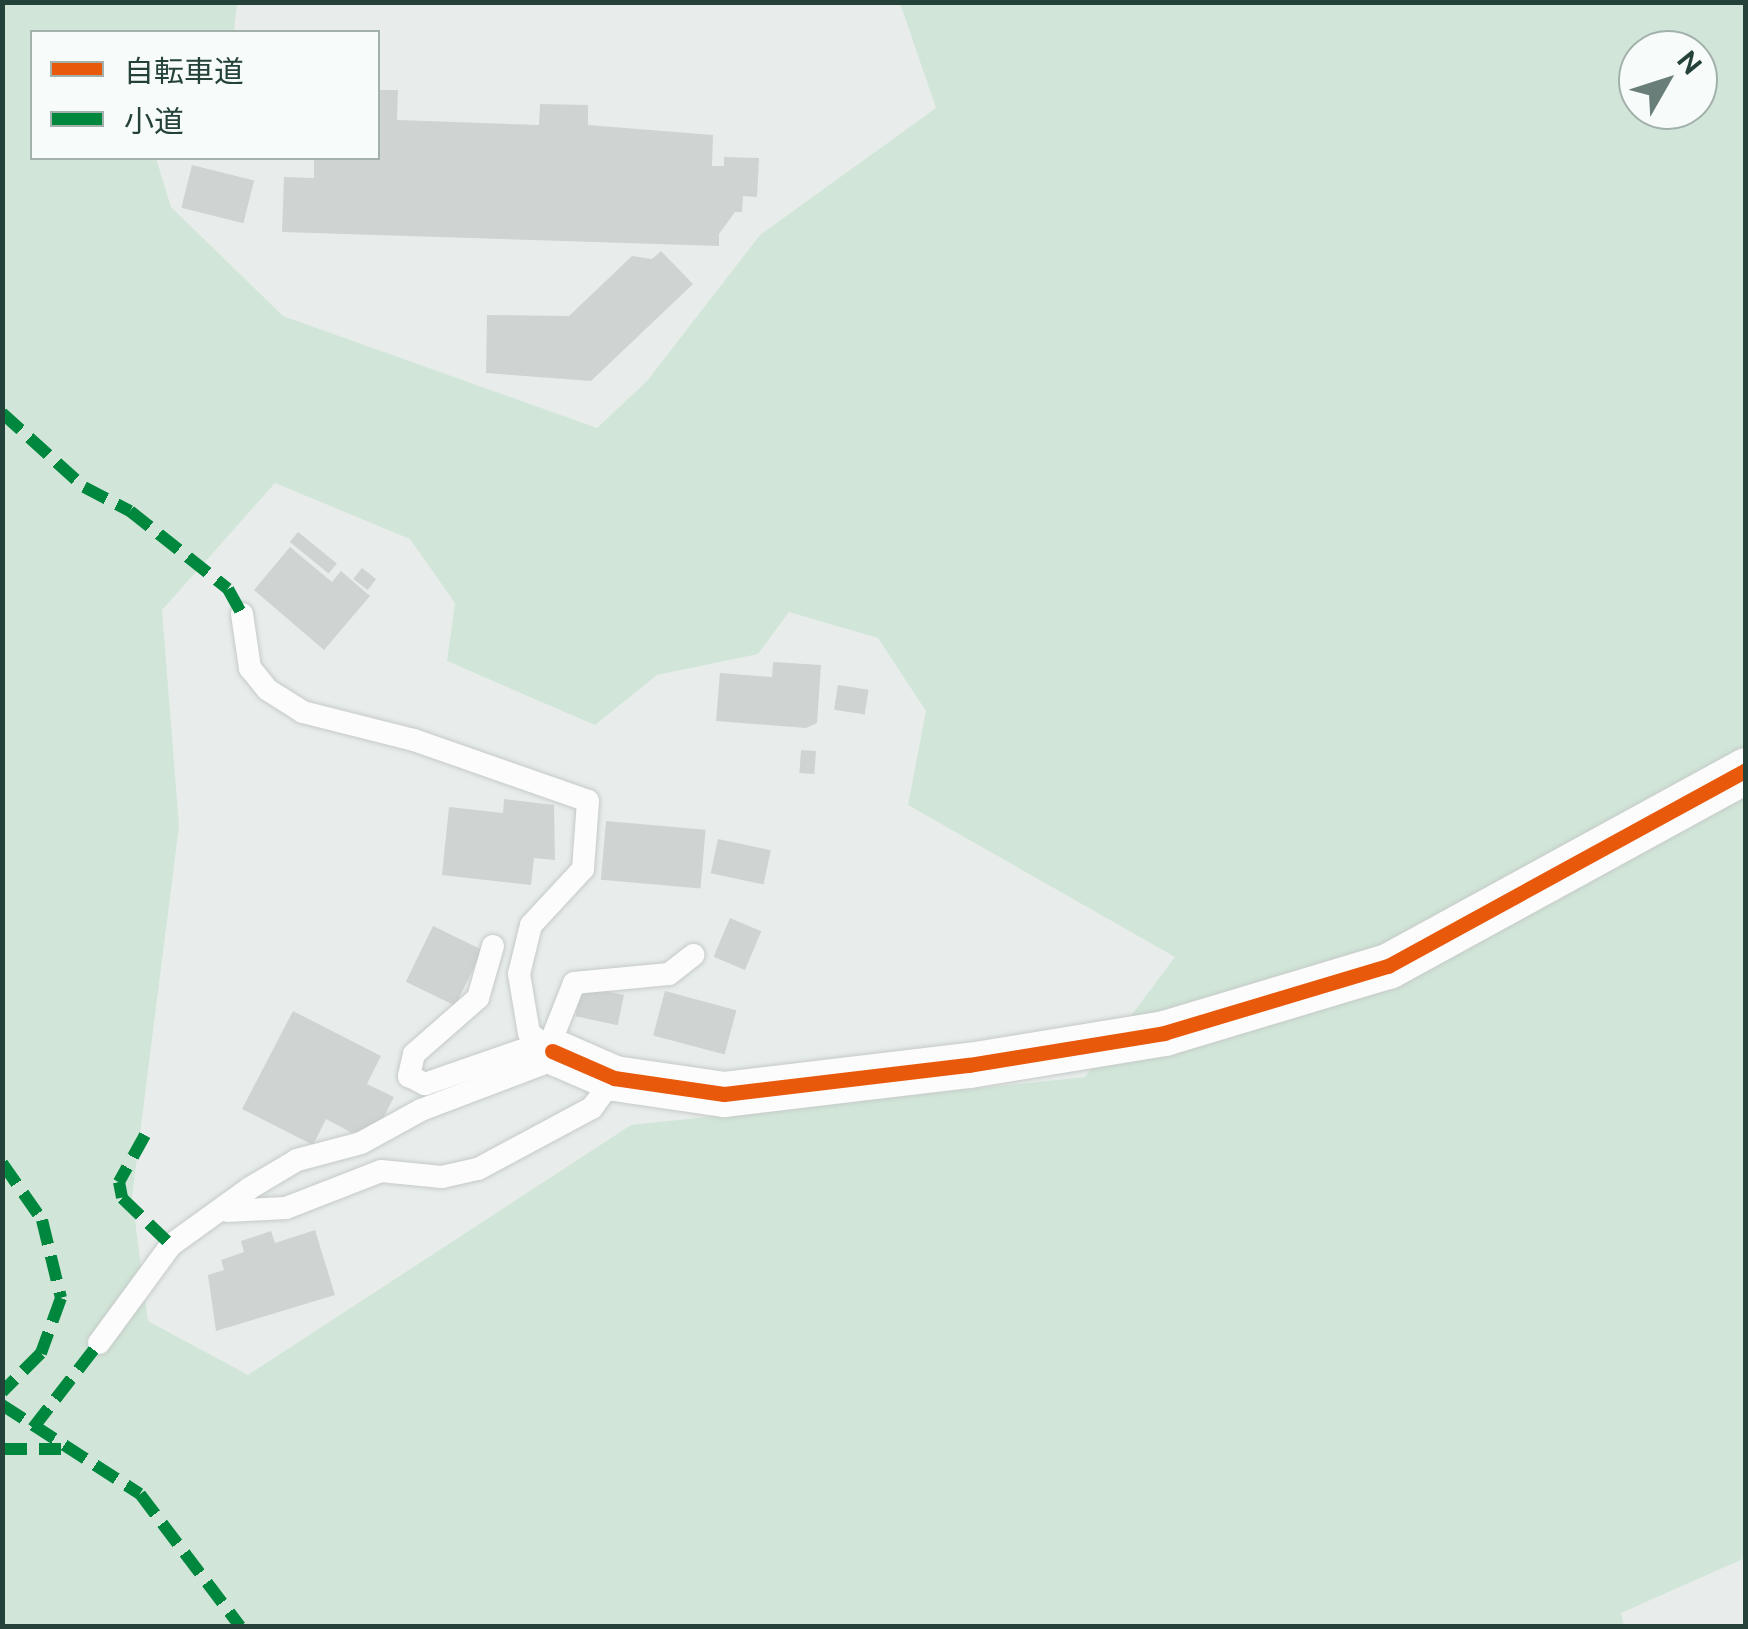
<!DOCTYPE html>
<html>
<head>
<meta charset="utf-8">
<style>
	body { margin:0 }
	#map { position:relative; width:1748px; height:1629px; overflow:hidden; background:#e8edeb; font-family:Ubuntu,"Noto Sans JP",sans-serif }
	div>[style] { position:absolute }
	.green>* { inset:0; background:#d1e6d8 }
	.building>* { inset:0; background:#cfd4d2; transform-origin:0 0 }
	.roads { filter:drop-shadow(0 0 2px #c5cac8) drop-shadow(0 0 2px #c5cac8) }
	.lane>* { height:22px; margin:-11px; padding:0 11px; transform-origin:11px; border-radius:11px; background:#fcfcfc }
	.street>* { height:45px; margin:-22.5px; padding:0 22.5px; transform-origin:22.5px; border-radius:22.5px; background:#fcfcfc }
	.quiet>* { height:12px; margin-top:-6px; transform-origin:0; background:repeating-linear-gradient(90deg,#00873e 0 25px,transparent 0 37px) }
	.cycleway>* { height:15px; margin:-7.5px; padding:0 7.5px; transform-origin:7.5px; border-radius:7.5px; background:#e8590c }
	span { translate:-50% -50%; white-space:nowrap; text-align:center; line-height:1.15; -webkit-text-stroke:8px #f7fbf9; paint-order:stroke }
	.frame { position:absolute; inset:0; border:5px solid #24423a; pointer-events:none }
	.legend { position:absolute; left:30px; top:30px; width:350px; height:130px; box-sizing:border-box; background:#f7fbf9; border:2px solid #a3b1ad; margin:0; padding:12px 18px; list-style:none; font-size:30px; color:#24423a }
	.legend li { display:flex; align-items:center; gap:20px; height:50px }
	.legend b { width:50px; border:2px solid #a3b1ad }
	.north { position:absolute; left:1618px; top:30px; width:100px; height:100px; box-sizing:border-box; background:#f7fbf9; border:2px solid #a3b1ad; border-radius:50%; rotate:51deg; font-size:28px; font-weight:700; line-height:40px; text-align:center; color:#24423a }
	.north::after { content:''; display:block; margin:auto; width:35px; height:45px; background:#697e78; clip-path:polygon(50% 0,100% 100%,50% 72%,0 100%) }
</style>
</head>
<body>
<div id="map">
	<div class="green">
		<div style="clip-path:polygon(evenodd,3px 3px,237px 3px,234px 32px,32px 32px,32px 158px,156px 158px,171px 207px,283px 316px,597px 428px,647px 381px,760px 235px,936px 108px,900px 3px,1745px 3px,1745px 1558px,1621px 1613px,1624px 1626px,3px 1626px,3px 3px,1638px 50px,1698px 50px,1698px 110px,1638px 110px,1638px 50px,3px 3px,275px 483px,410px 539px,455px 603px,447px 661px,595px 725px,657px 675px,758px 654px,789px 612px,878px 638px,926px 711px,908px 805px,1175px 957px,1085px 1077px,631px 1125px,248px 1375px,148px 1321px,132px 1197px,179px 826px,162px 610px,275px 483px)"></div>
	</div>
	<div class="building">
		<div style="clip-path:polygon(378px 90px,398px 90px,397px 120px,539px 125px,540px 104px,588px 105px,588px 125px,713px 135px,712px 166px,724px 166px,724px 157px,759px 158px,757px 197px,743px 196px,742px 212px,735px 212px,719px 234px,719px 246px,282px 232px,284px 177px,314px 178px,314px 158px,378px 158px)"></div>
		<div style="left:192px;top:165px;width:64px;height:44px;rotate:14deg"></div>
		<div style="clip-path:polygon(661px 251px,693px 284px,591px 381px,486px 373px,487px 315px,569px 316px,632px 256px,652px 259px)"></div>
		<div style="left:298px;top:532px;width:50px;height:13px;rotate:39deg"></div>
		<div style="clip-path:polygon(290px 547px,332px 582px,341px 571px,370px 596px,324px 650px,254px 590px)"></div>
		<div style="left:362px;top:568px;width:18px;height:14px;rotate:38deg"></div>
		<div style="clip-path:polygon(773px 662px,821px 665px,817px 723px,806px 728px,716px 721px,720px 673px,772px 677px)"></div>
		<div style="left:838px;top:685px;width:31px;height:25px;rotate:9deg"></div>
		<div style="left:801px;top:750px;width:15px;height:23px;rotate:4deg"></div>
		<div style="clip-path:polygon(504px 799px,554px 805px,555px 860px,534px 858px,531px 885px,442px 875px,449px 807px,503px 813px)"></div>
		<div style="left:606px;top:821px;width:100px;height:59px;rotate:5deg"></div>
		<div style="left:718px;top:839px;width:54px;height:35px;rotate:12deg"></div>
		<div style="left:730px;top:918px;width:34px;height:42px;rotate:23deg"></div>
		<div style="left:433px;top:926px;width:55px;height:62px;rotate:26deg"></div>
		<div style="left:582px;top:986px;width:43px;height:31px;rotate:12deg"></div>
		<div style="left:665px;top:991px;width:74px;height:46px;rotate:15deg"></div>
		<div style="clip-path:polygon(293px 1011px,381px 1056px,367px 1084px,394px 1097px,380px 1124px,352px 1133px,326px 1119px,313px 1145px,242px 1109px)"></div>
		<div style="clip-path:polygon(315px 1230px,335px 1295px,216px 1331px,208px 1275px,224px 1270px,221px 1260px,244px 1252px,241px 1241px,271px 1231px,275px 1243px)"></div>
	</div>
	<div class="roads">
		<div class="lane">
			<div style="left:242px;top:614px;width:55px;rotate:81.6deg"></div>
			<div style="left:250px;top:668px;width:28px;rotate:51deg"></div>
			<div style="left:268px;top:690px;width:41px;rotate:32.2deg"></div>
			<div style="left:303px;top:712px;width:114px;rotate:14.2deg"></div>
			<div style="left:414px;top:740px;width:184px;rotate:19.3deg"></div>
			<div style="left:588px;top:801px;width:68px;rotate:94.2deg"></div>
			<div style="left:583px;top:869px;width:76px;rotate:132.9deg"></div>
			<div style="left:531px;top:925px;width:50px;rotate:103.8deg"></div>
			<div style="left:519px;top:974px;width:60px;rotate:80.4deg"></div>
			<div style="left:529px;top:1033px;width:29px;rotate:38deg"></div>
			<div style="left:493px;top:946px;width:54px;rotate:106.1deg"></div>
			<div style="left:478px;top:998px;width:85px;rotate:138.8deg"></div>
			<div style="left:414px;top:1054px;width:23px;rotate:103deg"></div>
			<div style="left:409px;top:1076px;width:18px;rotate:27deg"></div>
			<div style="left:425px;top:1084px;width:119px;rotate:-19.2deg"></div>
			<div style="left:227px;top:1211px;width:59px;rotate:-2.9deg"></div>
			<div style="left:286px;top:1208px;width:102px;rotate:-21.3deg"></div>
			<div style="left:381px;top:1171px;width:61px;rotate:5.6deg"></div>
			<div style="left:442px;top:1177px;width:37px;rotate:-13deg"></div>
			<div style="left:478px;top:1169px;width:129px;rotate:-28.2deg"></div>
			<div style="left:592px;top:1108px;width:37px;rotate:-54deg"></div>
			<div style="left:99px;top:1343px;width:122px;rotate:-53.7deg"></div>
			<div style="left:171px;top:1245px;width:97px;rotate:-35.8deg"></div>
			<div style="left:250px;top:1188px;width:55px;rotate:-30.8deg"></div>
			<div style="left:297px;top:1160px;width:66px;rotate:-14.9deg"></div>
			<div style="left:361px;top:1143px;width:68px;rotate:-28.8deg"></div>
			<div style="left:421px;top:1110px;width:129px;rotate:-20.8deg"></div>
			<div style="left:542px;top:1064px;width:87px;rotate:-68.4deg"></div>
			<div style="left:574px;top:983px;width:95px;rotate:-5.4deg"></div>
			<div style="left:669px;top:974px;width:31px;rotate:-38deg"></div>
		</div>
		<div class="street">
			<div style="left:552px;top:1051px;width:68px;rotate:23.5deg"></div>
			<div style="left:614px;top:1078px;width:111px;rotate:8.3deg"></div>
			<div style="left:724px;top:1094px;width:247px;rotate:-6.8deg"></div>
			<div style="left:969px;top:1065px;width:198px;rotate:-9.3deg"></div>
			<div style="left:1164px;top:1033px;width:234px;rotate:-16.7deg"></div>
			<div style="left:1388px;top:966px;width:408px;rotate:-28.7deg"></div>
		</div>
	</div>
	<div class="quiet">
		<div style="left:2px;top:413px;width:110px;rotate:42.1deg"></div>
		<div style="left:84px;top:487px;width:52px;rotate:27.6deg"></div>
		<div style="left:130px;top:511px;width:125px;rotate:38.5deg"></div>
		<div style="left:228px;top:589px;width:29px;rotate:61deg"></div>
		<div style="left:145px;top:1135px;width:54px;rotate:119deg"></div>
		<div style="left:119px;top:1182px;width:16px;rotate:79deg"></div>
		<div style="left:122px;top:1198px;width:68px;rotate:43.8deg"></div>
		<div style="left:2px;top:1163px;width:70px;rotate:54.9deg"></div>
		<div style="left:42px;top:1220px;width:80px;rotate:76.3deg"></div>
		<div style="left:61px;top:1298px;width:59px;rotate:110deg"></div>
		<div style="left:41px;top:1353px;width:55px;rotate:135deg"></div>
		<div style="left:2px;top:1405px;width:164px;rotate:32.8deg"></div>
		<div style="left:140px;top:1494px;width:166px;rotate:52.9deg"></div>
		<div style="left:33px;top:1428px;width:108px;rotate:-52.2deg"></div>
		<div style="left:2px;top:1449px;width:59px"></div>
	</div>
	<div class="cycleway">
		<div style="left:552px;top:1051px;width:68px;rotate:23.5deg"></div>
		<div style="left:614px;top:1078px;width:111px;rotate:8.3deg"></div>
		<div style="left:724px;top:1094px;width:247px;rotate:-6.8deg"></div>
		<div style="left:969px;top:1065px;width:198px;rotate:-9.3deg"></div>
		<div style="left:1164px;top:1033px;width:234px;rotate:-16.7deg"></div>
		<div style="left:1388px;top:966px;width:408px;rotate:-28.7deg"></div>
	</div>
	<div class="frame"></div>
	<ul class="legend">
	<li><b style="height:12px;background:#e8590c"></b>自転車道</li>
	<li><b style="height:12px;background:#00873e"></b>小道</li>
	</ul>
	<div class="north">N</div>
</div>
</body>
</html>
